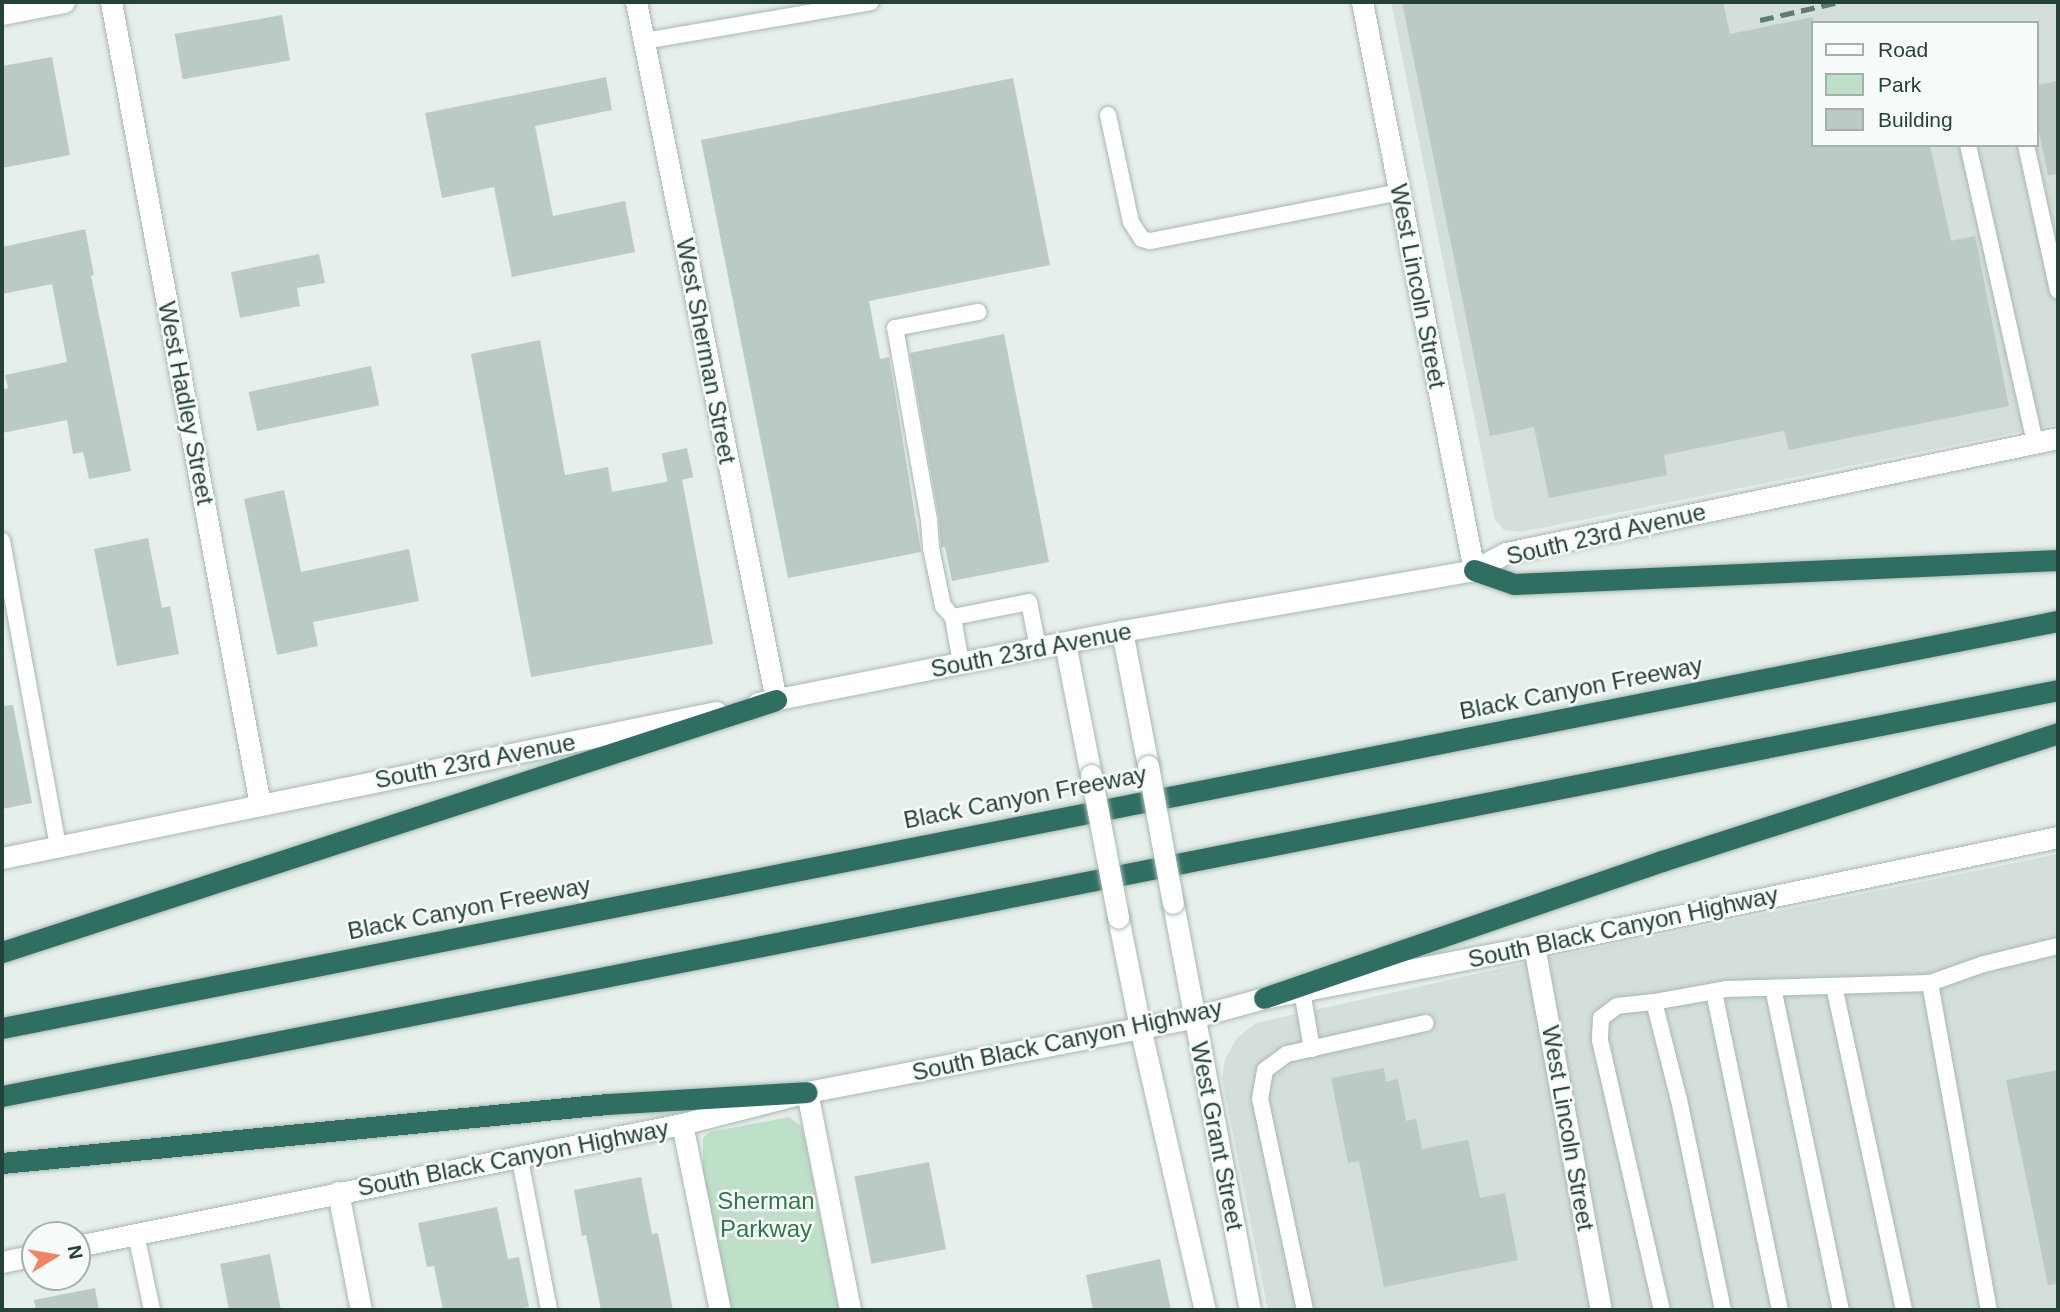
<!DOCTYPE html>
<html>
<head>
<meta charset="utf-8">
<style>
	body { margin:0 }
	#map { position:relative; width:2060px; height:1312px; overflow:hidden; background:#e6efeb; font-family:Helvetica,sans-serif }
	div>[style] { position:absolute }
	.built>* { inset:0; background:#d4dfda }
	.green>* { inset:0; background:#bfe0c8 }
	.building>* { inset:0; background:#bbcac4; transform-origin:0 0 }
	.roads { filter:drop-shadow(0 0 2px #a8b8b2) drop-shadow(0 0 2px #a8b8b2) }
	.service>* { height:16px; margin:-8px; padding:0 8px; transform-origin:8px; border-radius:8px; background:#fff }
	.minor>* { height:21px; margin:-10.5px; padding:0 10.5px; transform-origin:10.5px; border-radius:10.5px; background:#fff }
	.secondary>* { height:21px; margin:-10.5px; padding:0 10.5px; transform-origin:10.5px; border-radius:10.5px; background:#fff }
	.motorway>* { height:21px; margin:-10.5px; padding:0 10.5px; transform-origin:10.5px; border-radius:10.5px; background:#2f6f62 }
	.rail>* { height:5px; margin-top:-2.5px; transform-origin:0; background:repeating-linear-gradient(90deg,#5f7d75 0 14px,transparent 0 21px) }
	.bridges { filter:drop-shadow(0 0 2px #a4bbb3) drop-shadow(0 0 2px #a4bbb3) }
	.secondary-bridge>* { height:21px; margin:-10.5px; padding:0 10.5px; transform-origin:10.5px; border-radius:10.5px; background:#fff }
	span { translate:-50% -50%; white-space:nowrap; text-align:center; line-height:1.15; -webkit-text-stroke:5px #f7fbf9; paint-order:stroke }
	.street-label { font-size:24px; color:#24423a }
	.park-label { font-size:24px; color:#2d7a4b }
	.frame { position:absolute; inset:0; border:4px solid #24423a; pointer-events:none }
	.legend { position:absolute; left:1811px; top:21px; width:228px; height:126px; box-sizing:border-box; background:#f7fbf9; border:2px solid #a3b1ad; margin:0; padding:9px 12px; list-style:none; font-size:21px; color:#24423a }
	.legend li { display:flex; align-items:center; gap:14px; height:35px }
	.legend b { width:35px; border:2px solid #a3b1ad }
	.north { position:absolute; left:21px; top:1221px; width:70px; height:70px; box-sizing:border-box; background:#f7fbf9; border:2px solid #a3b1ad; border-radius:50%; rotate:79deg; font-size:19px; font-weight:700; line-height:28px; text-align:center; color:#24423a }
	.north::after { content:''; display:block; margin:auto; width:24px; height:32px; background:#f4845f; clip-path:polygon(50% 0,100% 100%,50% 72%,0 100%) }
</style>
</head>
<body>
<div id="map">
	<div class="built">
		<div style="clip-path:polygon(evenodd,1391px 2px,2058px 2px,2058px 424px,1522px 532px,1504px 530px,1495px 520px,1391px 2px,1813px 23px,2037px 23px,2037px 145px,1813px 145px,1813px 23px)"></div>
		<div style="clip-path:polygon(2058px 854px,2058px 1310px,1268px 1310px,1222px 1079px,1225px 1059px,1237px 1038px,1256px 1023px,1547px 958px)"></div>
	</div>
	<div class="green">
		<div style="clip-path:polygon(789px 1117px,801px 1126px,805px 1139px,839px 1310px,730px 1310px,703px 1176px,703px 1138px,710px 1132px)"></div>
	</div>
	<div class="building">
		<div style="clip-path:polygon(1402px 2px,1723px 2px,1730px 34px,1813px 17px,1813px 145px,1930px 145px,1951px 241px,1975px 236px,2009px 406px,1789px 450px,1784px 431px,1664px 455px,1667px 475px,1549px 498px,1534px 427px,1490px 436px)"></div>
		<div style="left:282px;top:15px;width:46px;height:109px;rotate:80deg"></div>
		<div style="clip-path:polygon(52px 57px,70px 155px,2px 168px,2px 66px)"></div>
		<div style="clip-path:polygon(606px 77px,612px 110px,535px 126px,553px 216px,625px 201px,635px 252px,512px 277px,494px 187px,442px 198px,425px 113px)"></div>
		<div style="clip-path:polygon(1013px 78px,1050px 265px,869px 301px,880px 359px,889px 357px,921px 552px,788px 578px,701px 140px)"></div>
		<div style="clip-path:polygon(2058px 81px,2058px 174px,2048px 175px,2037px 123px,2037px 85px)"></div>
		<div style="clip-path:polygon(85px 229px,94px 275px,91px 276px,131px 471px,89px 479px,83px 452px,73px 454px,67px 420px,2px 433px,2px 390px,8px 388px,5px 375px,67px 362px,52px 284px,2px 294px,2px 247px)"></div>
		<div style="clip-path:polygon(319px 254px,325px 283px,297px 288px,300px 306px,240px 318px,231px 272px)"></div>
		<div style="clip-path:polygon(1004px 334px,1049px 562px,952px 581px,945px 547px,941px 547px,939px 518px,910px 353px)"></div>
		<div style="clip-path:polygon(540px 340px,565px 475px,608px 467px,612px 492px,682px 479px,713px 644px,531px 677px,471px 354px)"></div>
		<div style="left:371px;top:366px;width:40px;height:125px;rotate:78deg"></div>
		<div style="left:687px;top:448px;width:30px;height:26px;rotate:78deg"></div>
		<div style="clip-path:polygon(284px 490px,301px 572px,409px 549px,419px 601px,313px 622px,318px 646px,277px 655px,244px 499px)"></div>
		<div style="clip-path:polygon(148px 538px,162px 608px,170px 606px,179px 654px,117px 666px,94px 549px)"></div>
		<div style="clip-path:polygon(13px 705px,32px 803px,2px 809px,2px 706px)"></div>
		<div style="clip-path:polygon(1384px 1068px,1386px 1082px,1398px 1079px,1406px 1121px,1416px 1119px,1422px 1149px,1468px 1140px,1480px 1198px,1505px 1193px,1518px 1260px,1384px 1287px,1359px 1161px,1348px 1163px,1331px 1078px)"></div>
		<div style="clip-path:polygon(2058px 1070px,2058px 1284px,2048px 1285px,2006px 1080px)"></div>
		<div style="left:929px;top:1162px;width:89px;height:76px;rotate:79deg"></div>
		<div style="clip-path:polygon(641px 1177px,652px 1234px,658px 1233px,673px 1310px,601px 1310px,586px 1235px,582px 1236px,574px 1190px)"></div>
		<div style="clip-path:polygon(497px 1207px,508px 1259px,519px 1257px,529px 1307px,512px 1310px,443px 1310px,434px 1266px,427px 1267px,418px 1223px)"></div>
		<div style="clip-path:polygon(270px 1254px,281px 1310px,229px 1310px,220px 1264px)"></div>
		<div style="clip-path:polygon(1160px 1259px,1171px 1310px,1093px 1310px,1086px 1275px)"></div>
		<div style="clip-path:polygon(95px 1288px,99px 1310px,36px 1310px,34px 1300px)"></div>
	</div>
	<div class="roads">
		<div class="service">
			<div style="left:644px;top:41px;width:230px;rotate:-9.7deg"></div>
			<div style="left:1108px;top:115px;width:109px;rotate:77.9deg"></div>
			<div style="left:1131px;top:222px;width:20px;rotate:57deg"></div>
			<div style="left:1142px;top:239px;width:8px;rotate:14deg"></div>
			<div style="left:1150px;top:241px;width:255px;rotate:-11.1deg"></div>
			<div style="left:1968px;top:145px;width:305px;rotate:77.3deg"></div>
			<div style="left:2026px;top:145px;width:149px;rotate:77.6deg"></div>
			<div style="left:2px;top:541px;width:311px;rotate:79.6deg"></div>
			<div style="left:953px;top:617px;width:15px;rotate:-132deg"></div>
			<div style="left:943px;top:606px;width:59px;rotate:-101.7deg"></div>
			<div style="left:931px;top:548px;width:28px;rotate:-94deg"></div>
			<div style="left:929px;top:520px;width:195px;rotate:-100deg"></div>
			<div style="left:895px;top:328px;width:85px;rotate:-10.9deg"></div>
			<div style="left:961px;top:664px;width:48px;rotate:-99.7deg"></div>
			<div style="left:953px;top:617px;width:77px;rotate:-11.2deg"></div>
			<div style="left:1029px;top:602px;width:47px;rotate:78.9deg"></div>
			<div style="left:1930px;top:983px;width:57px;rotate:-19.4deg"></div>
			<div style="left:1984px;top:964px;width:76px;rotate:-13.7deg"></div>
			<div style="left:1834px;top:986px;width:331px;rotate:77.8deg"></div>
			<div style="left:1773px;top:988px;width:329px;rotate:78.1deg"></div>
			<div style="left:1302px;top:991px;width:59px;rotate:80.2deg"></div>
			<div style="left:1714px;top:992px;width:325px;rotate:78.3deg"></div>
			<div style="left:1654px;top:1002px;width:37px;rotate:174deg"></div>
			<div style="left:1617px;top:1006px;width:20px;rotate:143deg"></div>
			<div style="left:1601px;top:1018px;width:22px;rotate:93deg"></div>
			<div style="left:1600px;top:1040px;width:277px;rotate:77.1deg"></div>
			<div style="left:519px;top:1155px;width:158px;rotate:79deg"></div>
			<div style="left:136px;top:1234px;width:78px;rotate:78.1deg"></div>
			<div style="left:1305px;top:1310px;width:216px;rotate:-102deg"></div>
			<div style="left:1260px;top:1099px;width:29px;rotate:-80deg"></div>
			<div style="left:1265px;top:1070px;width:27px;rotate:-36deg"></div>
			<div style="left:1287px;top:1054px;width:142px;rotate:-12.6deg"></div>
			<div style="left:1723px;top:1310px;width:215px;rotate:-101.8deg"></div>
			<div style="left:1679px;top:1100px;width:101px;rotate:-104.3deg"></div>
			<div style="left:1654px;top:1002px;width:73px;rotate:-10.2deg"></div>
			<div style="left:1726px;top:989px;width:204px;rotate:-1.7deg"></div>
			<div style="left:1930px;top:983px;width:332px;rotate:79.8deg"></div>
		</div>
		<div class="minor">
			<div style="left:111px;top:2px;width:816px;rotate:79.48deg"></div>
			<div style="left:636px;top:2px;width:712px;rotate:78.66deg"></div>
			<div style="left:1362px;top:2px;width:579px;rotate:78.85deg"></div>
			<div style="left:2px;top:14px;width:63px;rotate:-11deg"></div>
			<div style="left:1534px;top:946px;width:370px;rotate:79.6deg"></div>
			<div style="left:807px;top:1092px;width:222px;rotate:78.8deg"></div>
			<div style="left:682px;top:1124px;width:190px;rotate:78.5deg"></div>
			<div style="left:338px;top:1192px;width:120px;rotate:79deg"></div>
		</div>
		<div class="secondary">
			<div style="left:1122px;top:631px;width:137px;rotate:79.1deg"></div>
			<div style="left:1065px;top:643px;width:135px;rotate:78.9deg"></div>
			<div style="left:758px;top:703px;width:371px;rotate:-11.2deg"></div>
			<div style="left:1122px;top:631px;width:357px;rotate:-9.8deg"></div>
			<div style="left:1474px;top:570px;width:36px;rotate:-28deg"></div>
			<div style="left:1506px;top:553px;width:564px;rotate:-11.77deg"></div>
			<div style="left:2px;top:858px;width:729px;rotate:-11.56deg"></div>
			<div style="left:1173px;top:903px;width:414px;rotate:79.3deg"></div>
			<div style="left:1118px;top:917px;width:112px;rotate:78.7deg"></div>
			<div style="left:1140px;top:1027px;width:290px;rotate:77.1deg"></div>
			<div style="left:77px;top:1246px;width:617px;rotate:-11.4deg"></div>
			<div style="left:682px;top:1124px;width:129px;rotate:-14.4deg"></div>
			<div style="left:807px;top:1092px;width:395px;rotate:-10.9deg"></div>
			<div style="left:1195px;top:1017px;width:72px;rotate:-15.4deg"></div>
			<div style="left:1264px;top:998px;width:275px;rotate:-10.9deg"></div>
			<div style="left:1534px;top:946px;width:535px;rotate:-11.75deg"></div>
			<div style="left:2px;top:1262px;width:34px;rotate:-12deg"></div>
		</div>
		<div class="motorway">
			<div style="left:1474px;top:570px;width:42px;rotate:19.3deg"></div>
			<div style="left:1514px;top:584px;width:545px;rotate:-2.53deg"></div>
			<div style="left:2px;top:952px;width:814px;rotate:-18.03deg"></div>
			<div style="left:1264px;top:998px;width:421px;rotate:-19deg"></div>
			<div style="left:1662px;top:861px;width:416px;rotate:-17.9deg"></div>
			<div style="left:2px;top:1028px;width:2096px;rotate:-11.2deg"></div>
			<div style="left:2px;top:1096px;width:2096px;rotate:-11.17deg"></div>
			<div style="left:2px;top:1163px;width:608px;rotate:-5.57deg"></div>
			<div style="left:607px;top:1104px;width:200px;rotate:-3.4deg"></div>
		</div>
	</div>
	<div class="rail">
		<div style="left:1760px;top:20px;width:81px;rotate:-12.8deg"></div>
	</div>
	<div class="bridges">
		<div class="secondary-bridge">
			<div style="left:1148px;top:766px;width:139px;rotate:79.7deg"></div>
			<div style="left:1091px;top:775px;width:145px;rotate:79.2deg"></div>
		</div>
	</div>
	<div class="street-label">
		<span style="left:1418px;top:286px;rotate:79deg">West Lincoln Street</span>
		<span style="left:706px;top:351px;rotate:79deg">West Sherman Street</span>
		<span style="left:186px;top:403px;rotate:79deg">West Hadley Street</span>
		<span style="left:1606px;top:534px;rotate:-13deg">South 23rd Avenue</span>
		<span style="left:1031px;top:650px;rotate:-11deg">South 23rd Avenue</span>
		<span style="left:1581px;top:688px;rotate:-11deg">Black Canyon Freeway</span>
		<span style="left:475px;top:761px;rotate:-11deg">South 23rd Avenue</span>
		<span style="left:1025px;top:797px;rotate:-11deg">Black Canyon Freeway</span>
		<span style="left:469px;top:908px;rotate:-11deg">Black Canyon Freeway</span>
		<span style="left:1623px;top:927px;rotate:-12deg">South Black Canyon Highway</span>
		<span style="left:1067px;top:1040px;rotate:-12deg">South Black Canyon Highway</span>
		<span style="left:1568px;top:1128px;rotate:80deg">West Lincoln Street</span>
		<span style="left:1217px;top:1136px;rotate:79deg">West Grant Street</span>
		<span style="left:513px;top:1158px;rotate:-11deg">South Black Canyon Highway</span>
	</div>
	<div class="park-label">
		<span style="left:766px;top:1215px">Sherman<br>Parkway</span>
	</div>
	<div class="frame"></div>
	<ul class="legend">
	<li><b style="height:9px;background:#fff"></b>Road</li>
	<li><b style="height:19px;background:#bfe0c8"></b>Park</li>
	<li><b style="height:19px;background:#bbcac4"></b>Building</li>
	</ul>
	<div class="north">N</div>
</div>
</body>
</html>
